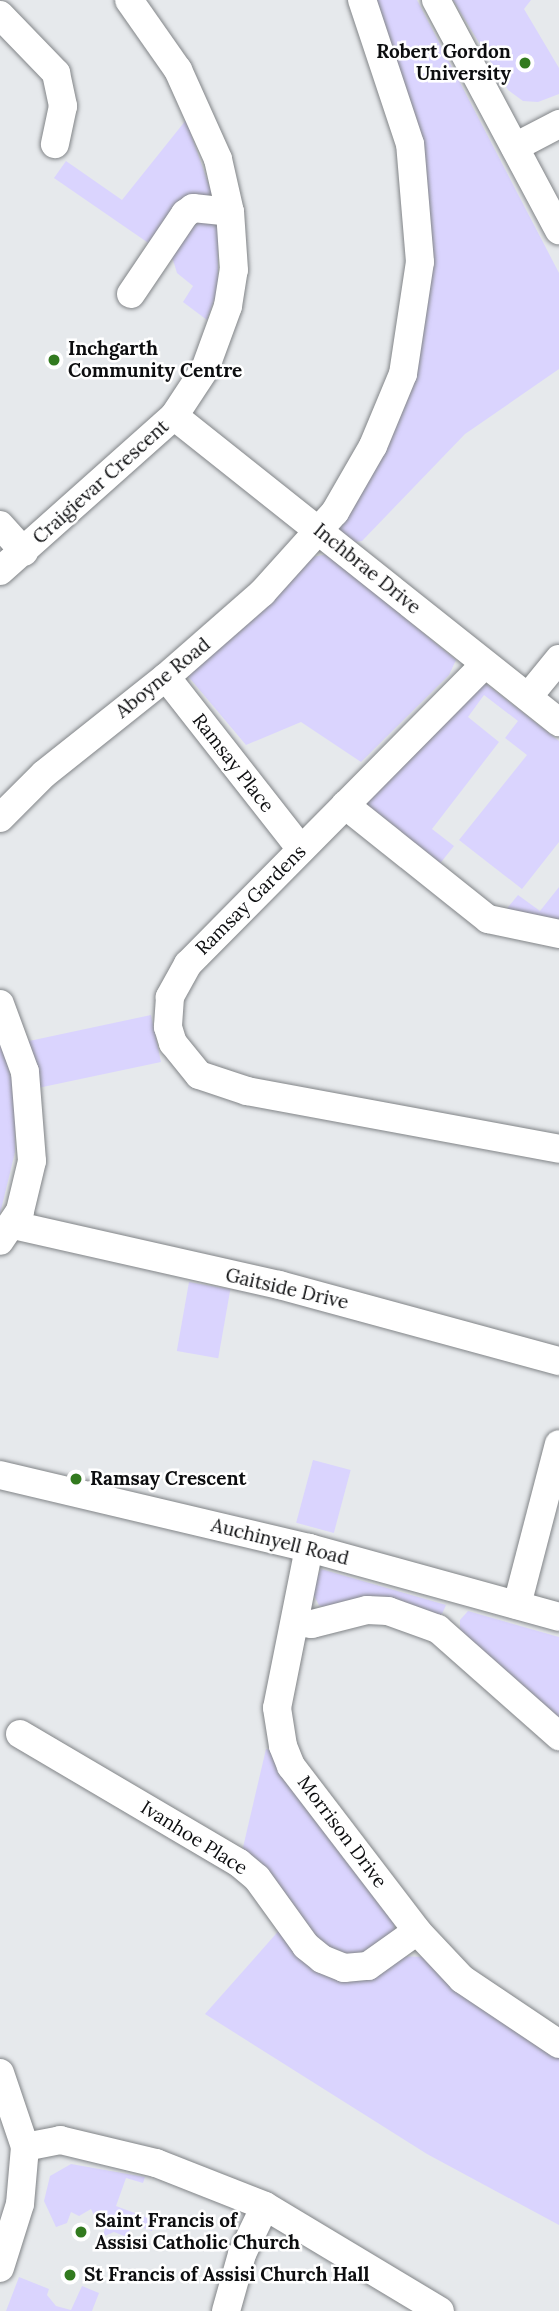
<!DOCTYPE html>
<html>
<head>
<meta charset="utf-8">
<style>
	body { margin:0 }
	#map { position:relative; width:559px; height:2311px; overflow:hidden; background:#e6e9ec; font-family:Lora,serif }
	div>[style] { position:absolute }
	.green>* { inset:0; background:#dad4fe; transform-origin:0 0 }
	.roads { filter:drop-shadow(0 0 2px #818487) drop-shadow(0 0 2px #818487) }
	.minor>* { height:28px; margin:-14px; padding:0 14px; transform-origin:14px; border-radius:14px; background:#fff }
	.dots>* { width:19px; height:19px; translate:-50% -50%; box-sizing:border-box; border:4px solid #fff; border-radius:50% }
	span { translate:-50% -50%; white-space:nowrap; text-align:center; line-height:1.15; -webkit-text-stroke:5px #fff; paint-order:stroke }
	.poi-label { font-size:19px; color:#0c0d0f; font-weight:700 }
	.right { translate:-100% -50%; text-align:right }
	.left { translate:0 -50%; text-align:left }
	.street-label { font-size:19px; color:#0c0d0f }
</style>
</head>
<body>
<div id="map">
	<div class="green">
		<div style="clip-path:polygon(369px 0,417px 0,559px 273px,559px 369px,465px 434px,362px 541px,355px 542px,339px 533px,339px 519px,426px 264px)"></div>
		<div style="clip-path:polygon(453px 0,531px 0,524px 9px,559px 68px,559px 94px,538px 102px,523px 101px,508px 90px)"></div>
		<div style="clip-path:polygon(186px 120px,218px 211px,218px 289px,207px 320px,183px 302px,193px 286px,177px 273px,173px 260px,54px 178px,66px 161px,122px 200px)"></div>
		<div style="clip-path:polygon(327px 554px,456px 660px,449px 675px,361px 762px,301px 722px,246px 745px,187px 675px,308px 558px)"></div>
		<div style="clip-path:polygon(485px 683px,559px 741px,559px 842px,522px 889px,459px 840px,527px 755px,505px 738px,518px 721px,484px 695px,468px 717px,499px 742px,432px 829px,454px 846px,434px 871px,360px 802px)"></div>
		<div style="clip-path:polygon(559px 887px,559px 930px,500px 917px,518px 895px,540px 911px)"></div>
		<div style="left:151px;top:1015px;width:48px;height:127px;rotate:78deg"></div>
		<div style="clip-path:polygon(0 1038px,15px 1091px,15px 1152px,0 1214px)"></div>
		<div style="left:189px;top:1282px;width:42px;height:70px;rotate:10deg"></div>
		<div style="left:313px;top:1460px;width:39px;height:65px;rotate:15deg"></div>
		<div style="clip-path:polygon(321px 1569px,446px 1605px,442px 1614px,432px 1615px,333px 1612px,319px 1605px,311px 1590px)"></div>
		<div style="clip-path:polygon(468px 1611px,559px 1637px,559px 1726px,460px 1635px,460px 1620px)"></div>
		<div style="clip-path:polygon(266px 1749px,276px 1751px,392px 1912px,395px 1930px,384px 1949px,341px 1959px,315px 1944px,241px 1856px)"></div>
		<div style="clip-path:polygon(282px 1927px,302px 1954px,428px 1957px,559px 2055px,559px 2225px,427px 2154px,205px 2014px)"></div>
		<div style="clip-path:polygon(71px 2164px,145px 2177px,143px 2183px,126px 2178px,116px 2206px,156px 2221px,152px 2231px,132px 2224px,127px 2237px,114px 2232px,102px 2237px,106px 2226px,97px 2222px,91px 2209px,79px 2216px,71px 2212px,67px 2223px,56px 2227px,44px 2201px,50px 2176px)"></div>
		<div style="clip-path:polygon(19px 2277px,49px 2289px,47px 2295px,56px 2306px,71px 2310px,82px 2286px,99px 2293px,92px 2311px,6px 2311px)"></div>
	</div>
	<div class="roads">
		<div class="minor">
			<div style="left:436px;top:0;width:261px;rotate:61.9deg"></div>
			<div style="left:0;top:15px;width:81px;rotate:46deg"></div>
			<div style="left:56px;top:73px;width:34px;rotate:78deg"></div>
			<div style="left:63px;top:106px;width:39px;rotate:102deg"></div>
			<div style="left:515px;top:147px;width:50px;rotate:-27.6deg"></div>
			<div style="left:131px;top:294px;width:97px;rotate:-56deg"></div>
			<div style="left:185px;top:214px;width:10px;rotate:-37deg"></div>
			<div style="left:193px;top:208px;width:37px;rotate:6deg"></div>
			<div style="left:174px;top:416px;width:492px;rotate:38.5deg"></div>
			<div style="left:0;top:525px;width:36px;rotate:48deg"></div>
			<div style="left:0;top:571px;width:233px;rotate:-41.7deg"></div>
			<div style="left:174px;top:416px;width:56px;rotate:-56.6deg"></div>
			<div style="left:205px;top:369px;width:67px;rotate:-69.9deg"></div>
			<div style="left:228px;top:306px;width:36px;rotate:-81deg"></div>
			<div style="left:234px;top:270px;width:58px;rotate:-93.9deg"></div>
			<div style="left:230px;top:212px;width:54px;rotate:-102.8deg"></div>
			<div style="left:218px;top:159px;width:98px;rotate:-114.2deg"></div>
			<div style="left:178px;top:70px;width:85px;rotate:-125deg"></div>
			<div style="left:484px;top:665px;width:421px;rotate:134.7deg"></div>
			<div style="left:188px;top:964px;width:38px;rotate:119deg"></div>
			<div style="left:170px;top:997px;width:30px;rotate:94deg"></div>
			<div style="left:168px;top:1027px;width:17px;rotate:73deg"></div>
			<div style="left:173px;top:1043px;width:41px;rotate:50.9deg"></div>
			<div style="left:199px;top:1075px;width:51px;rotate:18.4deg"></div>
			<div style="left:247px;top:1091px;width:317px;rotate:10.5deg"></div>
			<div style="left:166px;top:677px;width:219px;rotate:51.9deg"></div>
			<div style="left:528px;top:697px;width:49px;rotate:-50.8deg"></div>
			<div style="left:345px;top:805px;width:183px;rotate:38.6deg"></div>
			<div style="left:488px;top:919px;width:73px;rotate:11.9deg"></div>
			<div style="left:0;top:818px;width:62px;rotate:-45deg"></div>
			<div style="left:44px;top:774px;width:156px;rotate:-38.5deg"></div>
			<div style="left:166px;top:677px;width:128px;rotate:-41.2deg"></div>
			<div style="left:262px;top:593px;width:109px;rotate:-48deg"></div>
			<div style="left:335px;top:512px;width:76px;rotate:-60.1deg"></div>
			<div style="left:373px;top:446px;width:78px;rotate:-67.4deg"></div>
			<div style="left:403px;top:374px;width:113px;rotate:-81.4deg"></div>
			<div style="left:420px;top:262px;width:118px;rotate:-94.8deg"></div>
			<div style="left:410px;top:144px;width:152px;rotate:-108.4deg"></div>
			<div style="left:0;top:1004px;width:72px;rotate:69.8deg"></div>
			<div style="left:25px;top:1072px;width:89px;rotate:85.5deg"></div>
			<div style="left:32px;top:1161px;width:51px;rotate:103.5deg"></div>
			<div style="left:20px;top:1211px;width:36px;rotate:124deg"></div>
			<div style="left:13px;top:1225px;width:273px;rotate:12.7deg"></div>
			<div style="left:279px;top:1285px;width:290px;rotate:15.2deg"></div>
			<div style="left:0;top:1475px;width:318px;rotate:13.3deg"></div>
			<div style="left:309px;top:1548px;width:259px;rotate:15.4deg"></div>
			<div style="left:309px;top:1548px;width:163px;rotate:101.3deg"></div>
			<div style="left:277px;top:1708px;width:38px;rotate:81deg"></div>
			<div style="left:283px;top:1746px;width:22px;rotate:68deg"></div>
			<div style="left:291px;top:1766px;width:208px;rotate:52.6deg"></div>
			<div style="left:417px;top:1931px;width:66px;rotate:46.8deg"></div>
			<div style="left:462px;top:1979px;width:117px;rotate:33.8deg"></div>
			<div style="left:517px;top:1605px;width:166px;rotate:-75.4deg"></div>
			<div style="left:297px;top:1622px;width:15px;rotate:8deg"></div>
			<div style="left:312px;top:1624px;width:57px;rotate:-14.3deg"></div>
			<div style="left:367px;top:1610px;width:21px;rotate:3deg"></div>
			<div style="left:388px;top:1611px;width:53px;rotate:19.8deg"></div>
			<div style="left:438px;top:1629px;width:162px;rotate:41.5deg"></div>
			<div style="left:20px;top:1734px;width:254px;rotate:30.5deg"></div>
			<div style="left:239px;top:1863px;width:23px;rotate:40deg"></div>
			<div style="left:257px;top:1878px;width:84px;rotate:54.2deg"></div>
			<div style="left:306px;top:1946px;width:21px;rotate:39deg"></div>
			<div style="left:322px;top:1959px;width:24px;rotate:22deg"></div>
			<div style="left:344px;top:1968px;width:24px;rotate:-5deg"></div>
			<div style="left:368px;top:1966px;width:60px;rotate:-35.5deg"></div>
			<div style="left:0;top:2073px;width:78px;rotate:71.3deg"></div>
			<div style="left:25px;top:2147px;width:57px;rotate:95deg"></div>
			<div style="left:20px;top:2204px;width:67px;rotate:107.4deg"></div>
			<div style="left:25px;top:2147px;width:36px;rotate:-11deg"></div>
			<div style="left:60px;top:2140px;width:99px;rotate:13.5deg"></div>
			<div style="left:156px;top:2163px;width:117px;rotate:21.5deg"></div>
			<div style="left:265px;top:2206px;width:204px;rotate:31deg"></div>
			<div style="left:226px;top:2311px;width:59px;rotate:-74.3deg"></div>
			<div style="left:242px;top:2254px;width:53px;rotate:-64.4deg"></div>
		</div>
	</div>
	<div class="dots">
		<div style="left:525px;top:63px;background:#327a1f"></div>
		<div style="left:54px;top:360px;background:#327a1f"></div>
		<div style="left:76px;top:1479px;background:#327a1f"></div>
		<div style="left:81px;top:2232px;background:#327a1f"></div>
		<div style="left:70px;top:2275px;background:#327a1f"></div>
	</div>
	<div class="poi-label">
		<span class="right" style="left:511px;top:63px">Robert Gordon<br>University</span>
		<span class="left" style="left:68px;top:360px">Inchgarth<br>Community Centre</span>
		<span class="left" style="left:90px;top:1479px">Ramsay Crescent</span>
		<span class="left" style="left:95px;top:2232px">Saint Francis of<br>Assisi Catholic Church</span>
		<span class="left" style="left:84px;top:2275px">St Francis of Assisi Church Hall</span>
	</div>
	<div class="street-label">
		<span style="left:101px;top:482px;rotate:-42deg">Craigievar Crescent</span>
		<span style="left:367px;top:569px;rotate:39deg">Inchbrae Drive</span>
		<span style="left:163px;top:678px;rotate:-39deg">Aboyne Road</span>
		<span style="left:233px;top:763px;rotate:52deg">Ramsay Place</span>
		<span style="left:251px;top:900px;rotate:-45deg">Ramsay Gardens</span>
		<span style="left:287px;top:1289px;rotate:13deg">Gaitside Drive</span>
		<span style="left:280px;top:1542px;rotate:14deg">Auchinyell Road</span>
		<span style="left:342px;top:1832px;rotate:53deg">Morrison Drive</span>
		<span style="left:194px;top:1838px;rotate:32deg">Ivanhoe Place</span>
	</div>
</div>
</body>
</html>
